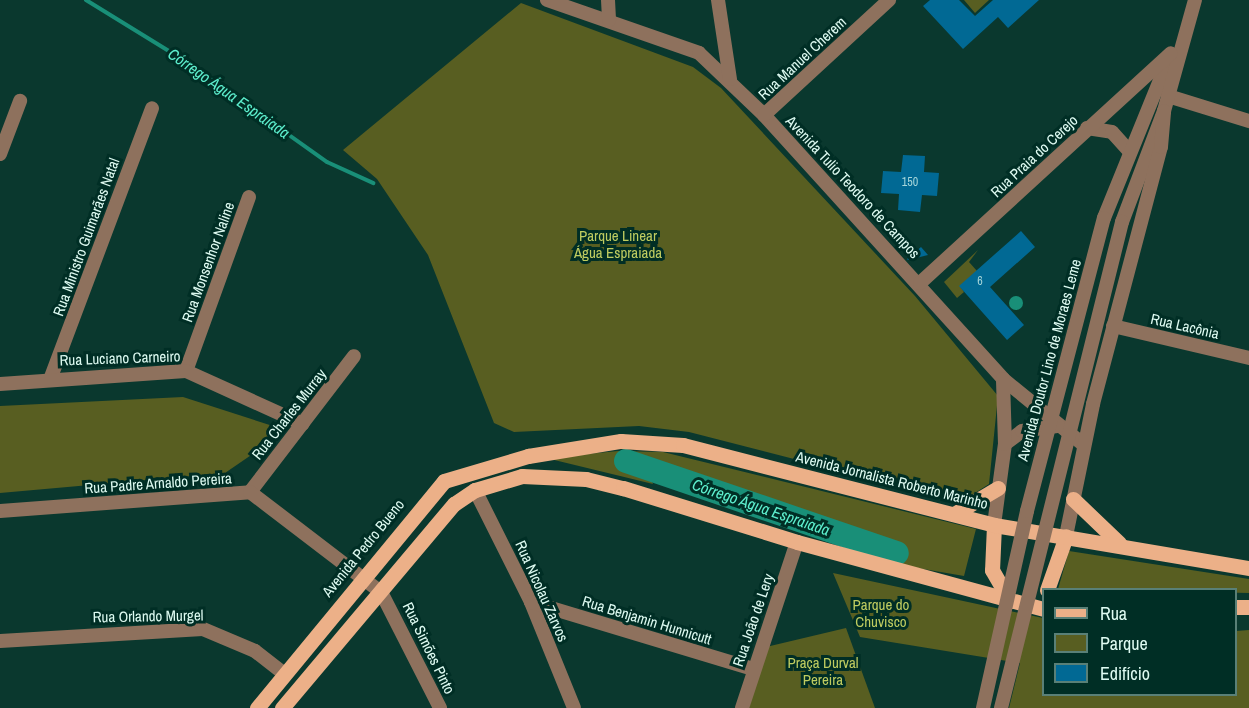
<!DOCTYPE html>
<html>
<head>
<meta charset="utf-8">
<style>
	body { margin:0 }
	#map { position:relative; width:1249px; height:708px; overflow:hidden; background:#0a382e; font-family:"Archivo Narrow",sans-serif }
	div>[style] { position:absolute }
	.green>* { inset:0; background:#585e21 }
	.water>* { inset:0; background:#198f78 }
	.round { border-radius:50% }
	.stream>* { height:4px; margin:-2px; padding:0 2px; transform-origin:2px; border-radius:2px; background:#198f78 }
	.river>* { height:24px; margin:-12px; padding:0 12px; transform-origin:12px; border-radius:12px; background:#198f78 }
	.building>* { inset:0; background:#016994 }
	.minor>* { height:14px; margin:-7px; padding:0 7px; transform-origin:7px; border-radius:7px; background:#8e715d }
	.major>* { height:15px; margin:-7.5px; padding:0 7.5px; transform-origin:7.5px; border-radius:7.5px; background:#ecb088 }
	.minor-bridge>* { height:14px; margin:-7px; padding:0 7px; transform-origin:7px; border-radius:7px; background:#8e715d }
	span { translate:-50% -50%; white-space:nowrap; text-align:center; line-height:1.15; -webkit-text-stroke:6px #002e25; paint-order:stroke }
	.number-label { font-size:12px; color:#a7d6da }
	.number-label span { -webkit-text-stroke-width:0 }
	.street-label { font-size:15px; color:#defbf2 }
	.park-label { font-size:15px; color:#bfcc60 }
	.water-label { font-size:16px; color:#5defce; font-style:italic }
	.legend { position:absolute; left:1042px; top:588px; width:195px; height:108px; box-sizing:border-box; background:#002e25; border:2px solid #598077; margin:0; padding:8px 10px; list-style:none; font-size:18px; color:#defbf2 }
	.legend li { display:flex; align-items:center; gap:12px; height:30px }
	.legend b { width:30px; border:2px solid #598077 }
</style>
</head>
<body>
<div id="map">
	<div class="green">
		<div style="clip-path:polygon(964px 0,989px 0,975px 13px)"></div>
		<div style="clip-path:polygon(521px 3px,693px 67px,721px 88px,915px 296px,998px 396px,989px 484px,961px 502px,689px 432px,639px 426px,514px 432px,494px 423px,428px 255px,377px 179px,343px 150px)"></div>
		<div style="clip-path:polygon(978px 250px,969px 262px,977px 271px,960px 286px,964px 292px,957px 298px,944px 282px)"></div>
		<div style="clip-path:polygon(183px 397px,276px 427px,257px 451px,225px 473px,0 493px,0 406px)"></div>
		<div style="clip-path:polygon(618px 451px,663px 452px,976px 529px,964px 576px,894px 564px,898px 545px,779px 509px,630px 454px,623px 469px,651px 479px,653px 484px,546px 458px)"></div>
		<div style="clip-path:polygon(1069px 551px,1249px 579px,1249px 593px,1058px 589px)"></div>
		<div style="clip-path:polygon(833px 573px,1043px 618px,1044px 694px,1236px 694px,1236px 631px,1249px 630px,1249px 708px,1009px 708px,1020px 663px,860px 637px)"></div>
		<div style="clip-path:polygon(846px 628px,875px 708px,749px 708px,766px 647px)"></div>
	</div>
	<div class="water">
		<div class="round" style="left:1009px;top:296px;width:14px;height:14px"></div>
	</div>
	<div class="stream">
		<div style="left:86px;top:0;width:113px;rotate:31.6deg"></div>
		<div style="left:182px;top:59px;width:178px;rotate:35.4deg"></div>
		<div style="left:327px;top:162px;width:51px;rotate:24.5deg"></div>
	</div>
	<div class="river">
		<div style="left:626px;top:461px;width:286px;rotate:18.8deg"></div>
	</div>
	<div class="building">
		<div style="clip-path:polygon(930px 0,959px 0,975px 16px,993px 0,1039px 0,1008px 28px,998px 17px,963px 49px,923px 6px)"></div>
		<div style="clip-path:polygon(903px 155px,925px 156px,924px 172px,939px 173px,937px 196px,922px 195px,920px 212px,898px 210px,899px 194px,881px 193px,883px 171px,901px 172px)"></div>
		<div style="clip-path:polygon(1021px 231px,1035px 247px,990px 287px,1024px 325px,1007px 340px,959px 286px)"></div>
		<div style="clip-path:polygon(921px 247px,928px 255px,908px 260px,907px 259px)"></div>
	</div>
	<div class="minor">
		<div style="left:547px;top:0;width:161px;rotate:19.2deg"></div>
		<div style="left:699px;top:53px;width:90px;rotate:43.6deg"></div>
		<div style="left:764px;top:115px;width:356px;rotate:47.8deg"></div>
		<div style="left:1003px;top:379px;width:104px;rotate:39.2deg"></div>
		<div style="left:608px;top:0;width:20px;rotate:87deg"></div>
		<div style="left:718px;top:0;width:80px;rotate:81.4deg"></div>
		<div style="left:1168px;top:96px;width:85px;rotate:17.2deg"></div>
		<div style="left:764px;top:115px;width:170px;rotate:-42.6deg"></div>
		<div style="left:1087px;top:128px;width:25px;rotate:9deg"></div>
		<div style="left:1112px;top:132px;width:25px;rotate:48deg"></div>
		<div style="left:0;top:154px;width:57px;rotate:-69.3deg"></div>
		<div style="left:1104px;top:218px;width:173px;rotate:-67.9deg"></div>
		<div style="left:1122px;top:222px;width:119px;rotate:-69.3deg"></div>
		<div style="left:1164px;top:111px;width:115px;rotate:-74.4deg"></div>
		<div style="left:920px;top:283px;width:340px;rotate:-42.5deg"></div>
		<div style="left:1113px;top:326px;width:140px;rotate:13.2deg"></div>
		<div style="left:186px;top:371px;width:185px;rotate:-70.1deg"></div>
		<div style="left:51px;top:377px;width:287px;rotate:-69.4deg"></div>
		<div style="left:0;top:384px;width:186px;rotate:-4deg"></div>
		<div style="left:186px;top:371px;width:128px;rotate:24.4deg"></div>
		<div style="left:1005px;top:444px;width:21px;rotate:-37deg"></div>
		<div style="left:1022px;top:431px;width:37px;rotate:-8deg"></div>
		<div style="left:475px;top:490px;width:125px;rotate:63.4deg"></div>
		<div style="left:531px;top:602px;width:114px;rotate:67.9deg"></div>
		<div style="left:250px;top:492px;width:171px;rotate:-52.6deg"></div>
		<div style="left:0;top:511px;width:251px;rotate:-4.3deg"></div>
		<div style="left:250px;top:492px;width:165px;rotate:37.4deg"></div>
		<div style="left:381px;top:592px;width:130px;rotate:63deg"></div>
		<div style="left:994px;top:525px;width:82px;rotate:-82.3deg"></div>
		<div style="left:1005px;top:444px;width:65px;rotate:-91.8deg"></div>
		<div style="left:1066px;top:536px;width:135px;rotate:-78.4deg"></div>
		<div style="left:1093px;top:404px;width:266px;rotate:-75.2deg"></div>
		<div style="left:1161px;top:147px;width:36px;rotate:-85deg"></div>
		<div style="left:531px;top:602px;width:232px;rotate:16.8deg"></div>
		<div style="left:0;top:641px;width:203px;rotate:-3.4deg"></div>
		<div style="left:203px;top:629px;width:56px;rotate:22.9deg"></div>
		<div style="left:255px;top:651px;width:37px;rotate:38deg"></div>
		<div style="left:742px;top:708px;width:175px;rotate:-71.7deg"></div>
	</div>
	<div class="major">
		<div style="left:1073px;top:499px;width:64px;rotate:43.7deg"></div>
		<div style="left:954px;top:514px;width:51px;rotate:-30.6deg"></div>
		<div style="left:994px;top:525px;width:45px;rotate:92.5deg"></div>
		<div style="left:992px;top:570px;width:36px;rotate:60deg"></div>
		<div style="left:1047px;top:590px;width:57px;rotate:-70.6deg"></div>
		<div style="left:1236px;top:607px;width:13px"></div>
		<div style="left:257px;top:708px;width:294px;rotate:-50.5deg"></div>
		<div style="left:444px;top:481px;width:88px;rotate:-16.6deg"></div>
		<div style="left:528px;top:456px;width:94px;rotate:-9.2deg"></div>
		<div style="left:621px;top:441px;width:62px;rotate:3.7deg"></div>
		<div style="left:683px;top:445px;width:321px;rotate:14.4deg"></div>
		<div style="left:994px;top:525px;width:259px;rotate:9.6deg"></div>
		<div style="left:282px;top:708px;width:267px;rotate:-49.9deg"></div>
		<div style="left:454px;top:504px;width:25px;rotate:-34deg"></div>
		<div style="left:475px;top:490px;width:49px;rotate:-16.6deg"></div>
		<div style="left:522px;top:476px;width:64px;rotate:2.7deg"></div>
		<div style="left:586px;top:479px;width:38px;rotate:14deg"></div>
		<div style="left:623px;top:488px;width:182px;rotate:17.2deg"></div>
		<div style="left:797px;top:542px;width:256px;rotate:15.2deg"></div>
	</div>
	<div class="minor-bridge">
		<div style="left:983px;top:708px;width:202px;rotate:-77.4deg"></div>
		<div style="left:1027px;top:511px;width:303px;rotate:-75.3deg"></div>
		<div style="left:1001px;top:708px;width:501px;rotate:-76.02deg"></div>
	</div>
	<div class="number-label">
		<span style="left:910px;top:183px">150</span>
		<span style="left:980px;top:282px">6</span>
	</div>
	<div class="street-label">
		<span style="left:802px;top:58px;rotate:-43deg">Rua Manuel Cherem</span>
		<span style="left:1034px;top:156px;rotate:-43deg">Rua Praia do Cerejo</span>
		<span style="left:853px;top:187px;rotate:47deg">Avenida Tulio Teodoro de Campos</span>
		<span style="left:86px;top:237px;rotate:-70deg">Rua Ministro Guimarães Natal</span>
		<span style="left:208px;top:262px;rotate:-70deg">Rua Monsenhor Naline</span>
		<span style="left:1185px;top:326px;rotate:13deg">Rua Lacônia</span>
		<span style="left:120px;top:358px;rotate:-2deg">Rua Luciano Carneiro</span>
		<span style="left:1049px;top:360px;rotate:-75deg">Avenida Doutor Lino de Moraes Leme</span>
		<span style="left:289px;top:414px;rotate:-52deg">Rua Charles Murray</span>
		<span style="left:892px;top:480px;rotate:14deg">Avenida Jornalista Roberto Marinho</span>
		<span style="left:158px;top:483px;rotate:-4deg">Rua Padre Arnaldo Pereira</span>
		<span style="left:363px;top:548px;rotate:-51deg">Avenida Pedro Bueno</span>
		<span style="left:542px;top:591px;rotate:66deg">Rua Nicolau Zarvos</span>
		<span style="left:148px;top:616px;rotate:-1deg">Rua Orlando Murgel</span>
		<span style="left:647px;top:620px;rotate:17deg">Rua Benjamin Hunnicutt</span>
		<span style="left:753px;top:620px;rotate:-71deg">Rua João de Lery</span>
		<span style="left:429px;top:648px;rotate:64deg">Rua Simões Pinto</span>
	</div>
	<div class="park-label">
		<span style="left:618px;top:244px">Parque Linear<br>Água Espraiada</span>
		<span style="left:881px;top:613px">Parque do<br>Chuvisco</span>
		<span style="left:823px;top:671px">Praça Durval<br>Pereira</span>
	</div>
	<div class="water-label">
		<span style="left:229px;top:93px;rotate:35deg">Córrego Água Espraiada</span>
		<span style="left:761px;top:507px;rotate:19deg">Córrego Água Espraiada</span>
	</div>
	<ul class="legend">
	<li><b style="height:8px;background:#ecb088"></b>Rua</li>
	<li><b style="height:16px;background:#585e21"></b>Parque</li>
	<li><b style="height:16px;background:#016994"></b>Edifício</li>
	</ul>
</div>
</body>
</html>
